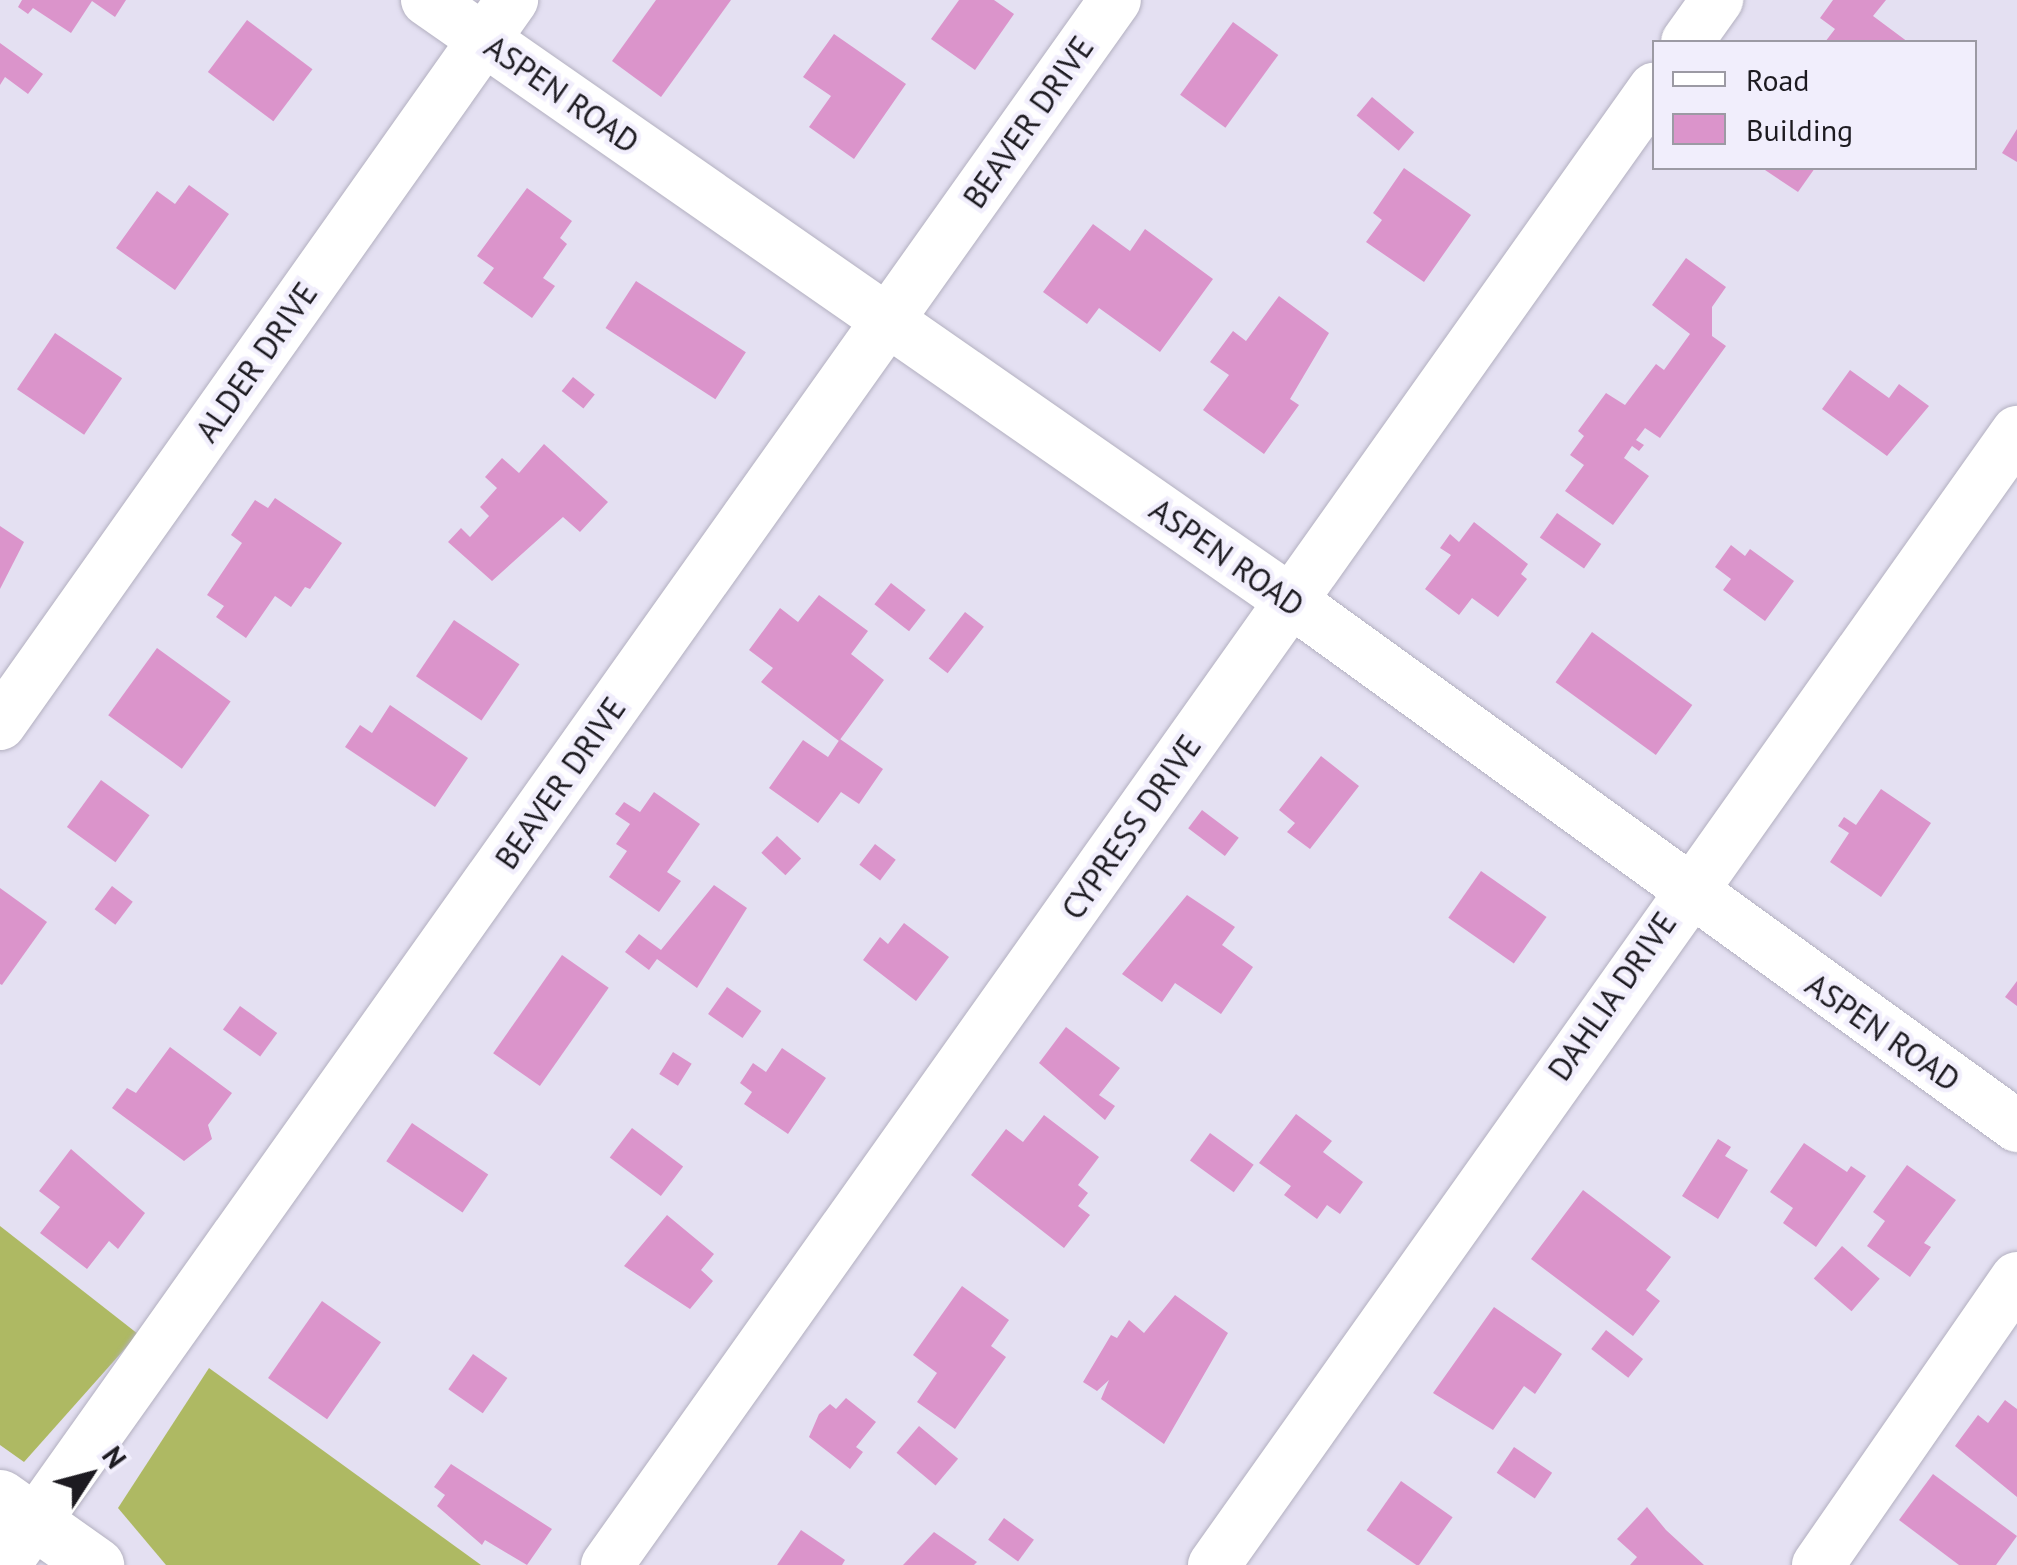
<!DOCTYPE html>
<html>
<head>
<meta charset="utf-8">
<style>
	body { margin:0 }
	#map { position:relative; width:2017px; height:1565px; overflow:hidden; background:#e4e0f2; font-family:"PT Sans",sans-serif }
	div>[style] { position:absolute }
	.forest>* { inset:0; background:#aeb963 }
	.building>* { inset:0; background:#db94cb; transform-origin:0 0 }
	.roads { filter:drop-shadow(0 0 2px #b3b0c0) drop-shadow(0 0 2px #b3b0c0) }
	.minor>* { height:52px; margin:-26px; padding:0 26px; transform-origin:26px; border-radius:26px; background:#fff }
	.tertiary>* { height:55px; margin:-27.5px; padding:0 27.5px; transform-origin:27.5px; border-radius:27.5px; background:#fff }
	span { translate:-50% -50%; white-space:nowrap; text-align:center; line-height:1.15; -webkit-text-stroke:9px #f1eefc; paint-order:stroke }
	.street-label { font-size:32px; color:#1d1b21 }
	.legend { position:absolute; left:1652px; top:40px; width:325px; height:130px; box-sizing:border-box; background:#f1eefc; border:2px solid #9c9aa4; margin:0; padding:12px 18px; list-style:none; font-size:30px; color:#1d1b21 }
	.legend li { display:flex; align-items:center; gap:20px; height:50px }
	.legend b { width:50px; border:2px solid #9c9aa4 }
	.north { position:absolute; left:40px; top:1425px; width:100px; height:100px; -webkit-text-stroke:8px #f1eefc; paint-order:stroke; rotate:54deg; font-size:28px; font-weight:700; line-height:40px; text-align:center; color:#1d1b21 }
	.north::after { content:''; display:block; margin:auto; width:35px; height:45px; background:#1d1b21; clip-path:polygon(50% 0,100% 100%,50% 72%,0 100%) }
</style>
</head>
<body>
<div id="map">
	<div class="forest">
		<div style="clip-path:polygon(0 1226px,138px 1334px,24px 1462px,0 1445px)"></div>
		<div style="clip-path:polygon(209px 1368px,481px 1565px,166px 1565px,118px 1508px)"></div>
	</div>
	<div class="building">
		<div style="clip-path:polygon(22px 0,126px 0,115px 17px,92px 1px,71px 33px,33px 8px,28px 14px,18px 7px)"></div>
		<div style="clip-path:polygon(656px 0,731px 0,661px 97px,612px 61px)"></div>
		<div style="clip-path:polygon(959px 0,994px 0,1014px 14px,975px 70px,931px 39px)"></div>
		<div style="clip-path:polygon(1833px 0,1886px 0,1873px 16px,1908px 42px,1825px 42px,1835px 29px,1820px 18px)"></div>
		<div style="left:247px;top:20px;width:82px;height:65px;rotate:37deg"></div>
		<div style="left:1233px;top:22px;width:56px;height:90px;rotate:36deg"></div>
		<div style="clip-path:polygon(834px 34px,906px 84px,854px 159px,809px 127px,831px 96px,803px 77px)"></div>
		<div style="clip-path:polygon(0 43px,43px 74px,28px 94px,5px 77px,0 85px)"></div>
		<div style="left:1372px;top:97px;width:55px;height:24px;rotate:40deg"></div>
		<div style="clip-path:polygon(2017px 129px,2017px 162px,2002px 153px)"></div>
		<div style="clip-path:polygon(1404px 168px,1471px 215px,1424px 282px,1366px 242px,1382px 220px,1373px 213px)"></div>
		<div style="clip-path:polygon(1762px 168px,1815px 168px,1798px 192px)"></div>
		<div style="clip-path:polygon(189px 185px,229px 214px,175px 290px,116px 248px,157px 191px,175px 204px)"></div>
		<div style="clip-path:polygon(527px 188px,572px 221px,560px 238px,567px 244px,543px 278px,555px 286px,532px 318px,483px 283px,494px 268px,477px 256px)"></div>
		<div style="clip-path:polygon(1093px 224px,1130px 251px,1145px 229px,1213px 279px,1160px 352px,1099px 308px,1087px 324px,1043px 292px)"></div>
		<div style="clip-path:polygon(1686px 258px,1726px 287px,1712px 307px,1712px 336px,1726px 346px,1660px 438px,1645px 428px,1636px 440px,1644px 445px,1639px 451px,1632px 446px,1624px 458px,1649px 476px,1613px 525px,1565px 491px,1584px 465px,1570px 455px,1584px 436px,1578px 431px,1606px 393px,1625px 405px,1656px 364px,1664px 370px,1690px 334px,1652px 305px)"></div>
		<div style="left:636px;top:281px;width:131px;height:56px;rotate:33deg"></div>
		<div style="clip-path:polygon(1279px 296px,1329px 333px,1290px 399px,1299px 405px,1264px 454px,1203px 410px,1229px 375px,1210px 362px,1233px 331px,1246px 341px)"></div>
		<div style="left:55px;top:333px;width:81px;height:68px;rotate:34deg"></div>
		<div style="clip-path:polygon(1850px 370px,1889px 398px,1899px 384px,1929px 406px,1887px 456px,1822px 409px)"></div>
		<div style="left:573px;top:377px;width:28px;height:18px;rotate:39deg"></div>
		<div style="clip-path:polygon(544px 444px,608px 502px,580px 532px,563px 517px,492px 581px,448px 542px,461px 528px,470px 537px,489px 516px,480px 507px,497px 488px,485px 477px,502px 458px,519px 473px)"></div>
		<div style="clip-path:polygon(275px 498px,342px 543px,310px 589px,305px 587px,291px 607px,275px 596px,246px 638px,216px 617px,224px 606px,207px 595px,242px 543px,231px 535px,255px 500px,268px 508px)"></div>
		<div style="left:1557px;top:513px;width:54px;height:30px;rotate:35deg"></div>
		<div style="clip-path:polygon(1474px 522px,1528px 564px,1521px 574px,1527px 579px,1498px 617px,1472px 598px,1459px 615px,1425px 589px,1451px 555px,1440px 548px,1450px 534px,1459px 542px)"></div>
		<div style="clip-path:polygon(0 526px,24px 542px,0 589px)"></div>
		<div style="clip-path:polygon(1731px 545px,1745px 556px,1750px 549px,1794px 581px,1765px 621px,1723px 590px,1731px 579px,1715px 567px)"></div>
		<div style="left:891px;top:583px;width:44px;height:27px;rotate:38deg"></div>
		<div style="clip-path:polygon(819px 595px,868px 631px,851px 654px,884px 680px,839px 741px,761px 682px,773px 668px,749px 650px,780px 608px,798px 622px)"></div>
		<div style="left:965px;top:612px;width:24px;height:59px;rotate:38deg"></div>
		<div style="left:454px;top:620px;width:79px;height:68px;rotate:34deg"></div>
		<div style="left:1592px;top:632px;width:124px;height:62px;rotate:36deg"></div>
		<div style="left:157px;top:648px;width:91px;height:83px;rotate:36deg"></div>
		<div style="clip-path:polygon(390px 705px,468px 758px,435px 807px,345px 747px,360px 725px,372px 733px)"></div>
		<div style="clip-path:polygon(840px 739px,883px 769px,859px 804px,841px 792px,818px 823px,769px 788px,803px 740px,828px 757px)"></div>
		<div style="clip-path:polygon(1321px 756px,1359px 786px,1310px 849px,1287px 832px,1295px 823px,1279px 810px)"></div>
		<div style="left:101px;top:780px;width:60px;height:58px;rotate:36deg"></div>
		<div style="clip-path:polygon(1881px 789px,1931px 823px,1881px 897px,1830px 862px,1849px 833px,1838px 826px,1844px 817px,1856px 825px)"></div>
		<div style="clip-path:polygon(654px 792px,700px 824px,667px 872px,681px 881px,659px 912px,609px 877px,627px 851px,616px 844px,630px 824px,615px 814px,624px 802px,640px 812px)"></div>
		<div style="left:1202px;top:810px;width:46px;height:23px;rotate:37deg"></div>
		<div style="left:777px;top:836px;width:33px;height:23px;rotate:43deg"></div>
		<div style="left:875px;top:844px;width:26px;height:26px;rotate:37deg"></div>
		<div style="left:1481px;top:871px;width:80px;height:57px;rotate:35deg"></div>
		<div style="clip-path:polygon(714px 885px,747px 908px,697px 988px,657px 959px,649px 970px,625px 952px,639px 934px,661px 950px)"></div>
		<div style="left:112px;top:886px;width:26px;height:29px;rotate:37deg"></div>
		<div style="clip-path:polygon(0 888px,47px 922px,2px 985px,0 984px)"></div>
		<div style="clip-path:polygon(1187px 895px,1235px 927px,1222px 945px,1253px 967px,1221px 1014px,1175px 983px,1162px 1002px,1122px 974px)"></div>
		<div style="clip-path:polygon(904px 923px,949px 957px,916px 1001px,863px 960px,880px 937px,888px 944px)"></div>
		<div style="left:562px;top:955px;width:57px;height:120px;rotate:35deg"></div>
		<div style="clip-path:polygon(2017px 981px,2017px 1006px,2005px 997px)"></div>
		<div style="left:727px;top:987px;width:42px;height:33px;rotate:35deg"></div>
		<div style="left:240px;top:1006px;width:46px;height:29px;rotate:36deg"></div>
		<div style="clip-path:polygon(1066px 1027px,1120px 1068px,1099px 1095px,1115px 1106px,1105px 1120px,1039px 1063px)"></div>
		<div style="clip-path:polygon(170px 1047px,232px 1093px,208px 1125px,212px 1139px,184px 1161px,112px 1108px,127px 1088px,136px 1093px)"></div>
		<div style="clip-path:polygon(782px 1048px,826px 1078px,788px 1134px,744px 1104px,752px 1092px,740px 1083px,753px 1063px,766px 1072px)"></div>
		<div style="left:673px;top:1052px;width:22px;height:26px;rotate:32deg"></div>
		<div style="clip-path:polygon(1296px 1114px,1332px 1141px,1323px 1152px,1363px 1182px,1340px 1214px,1327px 1205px,1317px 1219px,1284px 1195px,1291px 1186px,1259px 1163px)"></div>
		<div style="clip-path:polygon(1044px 1115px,1099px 1157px,1078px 1185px,1088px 1193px,1078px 1206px,1090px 1215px,1064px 1248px,971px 1175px,1006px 1129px,1023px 1142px)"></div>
		<div style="left:412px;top:1123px;width:92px;height:46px;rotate:34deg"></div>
		<div style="left:632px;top:1128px;width:64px;height:37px;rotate:37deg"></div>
		<div style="left:1210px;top:1133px;width:54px;height:34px;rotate:36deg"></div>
		<div style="clip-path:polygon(1718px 1139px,1731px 1147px,1725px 1156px,1748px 1170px,1718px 1219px,1682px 1196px)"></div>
		<div style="clip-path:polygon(1804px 1143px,1847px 1172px,1851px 1166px,1866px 1176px,1816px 1247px,1783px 1223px,1793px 1208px,1770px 1192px)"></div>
		<div style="clip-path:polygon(71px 1149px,145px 1213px,118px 1249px,109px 1241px,87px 1269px,40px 1233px,60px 1207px,39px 1191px)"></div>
		<div style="clip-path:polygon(1907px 1165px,1956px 1200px,1924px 1243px,1931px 1247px,1910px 1277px,1867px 1246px,1885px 1221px,1873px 1212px)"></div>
		<div style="clip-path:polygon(1583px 1190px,1671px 1257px,1646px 1290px,1660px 1301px,1633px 1336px,1531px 1259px)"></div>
		<div style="clip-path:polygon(667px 1215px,714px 1254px,701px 1270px,713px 1281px,690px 1309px,624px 1266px)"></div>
		<div style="left:1842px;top:1246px;width:50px;height:43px;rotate:41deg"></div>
		<div style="clip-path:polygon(962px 1286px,1009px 1320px,991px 1346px,1006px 1357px,955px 1429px,917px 1402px,937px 1373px,913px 1355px)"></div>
		<div style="clip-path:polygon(1175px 1295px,1228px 1333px,1164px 1444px,1101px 1399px,1109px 1380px,1097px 1391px,1083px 1382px,1111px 1335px,1117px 1338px,1129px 1320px,1144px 1333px)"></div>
		<div style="left:322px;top:1301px;width:72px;height:94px;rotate:35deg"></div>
		<div style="clip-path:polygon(1494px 1307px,1562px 1354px,1535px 1394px,1524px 1386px,1493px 1430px,1433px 1393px)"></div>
		<div style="left:1606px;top:1330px;width:47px;height:24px;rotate:38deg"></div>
		<div style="left:473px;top:1354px;width:42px;height:43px;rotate:35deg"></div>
		<div style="clip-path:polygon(846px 1398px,876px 1422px,856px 1447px,863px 1452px,850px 1469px,809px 1437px,819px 1414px,830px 1404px,836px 1409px)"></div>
		<div style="clip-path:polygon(2005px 1400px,2017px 1409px,2017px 1497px,1955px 1446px,1978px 1415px,1988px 1423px)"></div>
		<div style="left:919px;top:1426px;width:51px;height:35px;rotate:40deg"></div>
		<div style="left:1514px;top:1447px;width:46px;height:31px;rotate:34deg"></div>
		<div style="clip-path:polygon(451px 1464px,552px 1529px,527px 1565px,485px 1540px,482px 1545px,437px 1506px,445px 1495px,434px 1487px)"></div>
		<div style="clip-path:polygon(1933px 1474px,2017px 1536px,1996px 1565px,1959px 1565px,1899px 1520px)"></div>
		<div style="left:1401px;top:1481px;width:63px;height:60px;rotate:35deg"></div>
		<div style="clip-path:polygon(1647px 1507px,1666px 1530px,1704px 1565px,1630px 1565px,1637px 1557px,1617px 1539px)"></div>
		<div style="left:1004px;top:1518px;width:37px;height:27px;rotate:36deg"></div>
		<div style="clip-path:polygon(801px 1530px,845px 1560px,842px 1565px,777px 1565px)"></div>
		<div style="clip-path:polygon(934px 1532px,977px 1562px,974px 1565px,903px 1565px)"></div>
	</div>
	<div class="roads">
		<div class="minor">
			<div style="left:427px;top:0;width:1052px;rotate:34.82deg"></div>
			<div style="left:1291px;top:601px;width:896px;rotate:35.87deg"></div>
			<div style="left:1687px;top:42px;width:52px;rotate:-54.5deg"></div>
			<div style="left:0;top:724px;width:887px;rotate:-54.73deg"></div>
			<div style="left:4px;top:1565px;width:1919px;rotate:-54.63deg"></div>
			<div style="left:607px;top:1565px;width:1810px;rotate:-54.65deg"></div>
			<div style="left:1214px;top:1565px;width:1389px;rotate:-54.67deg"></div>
			<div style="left:1818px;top:1565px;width:349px;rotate:-55.3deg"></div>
		</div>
		<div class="tertiary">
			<div style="left:0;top:1497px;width:118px;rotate:35.3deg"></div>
		</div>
	</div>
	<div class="street-label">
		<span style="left:562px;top:94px;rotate:35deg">ASPEN ROAD</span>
		<span style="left:1028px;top:122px;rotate:-55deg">BEAVER DRIVE</span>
		<span style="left:256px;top:362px;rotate:-55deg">ALDER DRIVE</span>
		<span style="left:1227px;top:557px;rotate:35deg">ASPEN ROAD</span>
		<span style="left:560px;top:783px;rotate:-55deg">BEAVER DRIVE</span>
		<span style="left:1131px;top:827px;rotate:-55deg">CYPRESS DRIVE</span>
		<span style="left:1612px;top:996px;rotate:-55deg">DAHLIA DRIVE</span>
		<span style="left:1883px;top:1032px;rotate:35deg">ASPEN ROAD</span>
	</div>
	<ul class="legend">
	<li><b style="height:12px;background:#fff"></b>Road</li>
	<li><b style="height:28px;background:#db94cb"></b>Building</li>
	</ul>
	<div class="north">N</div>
</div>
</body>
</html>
